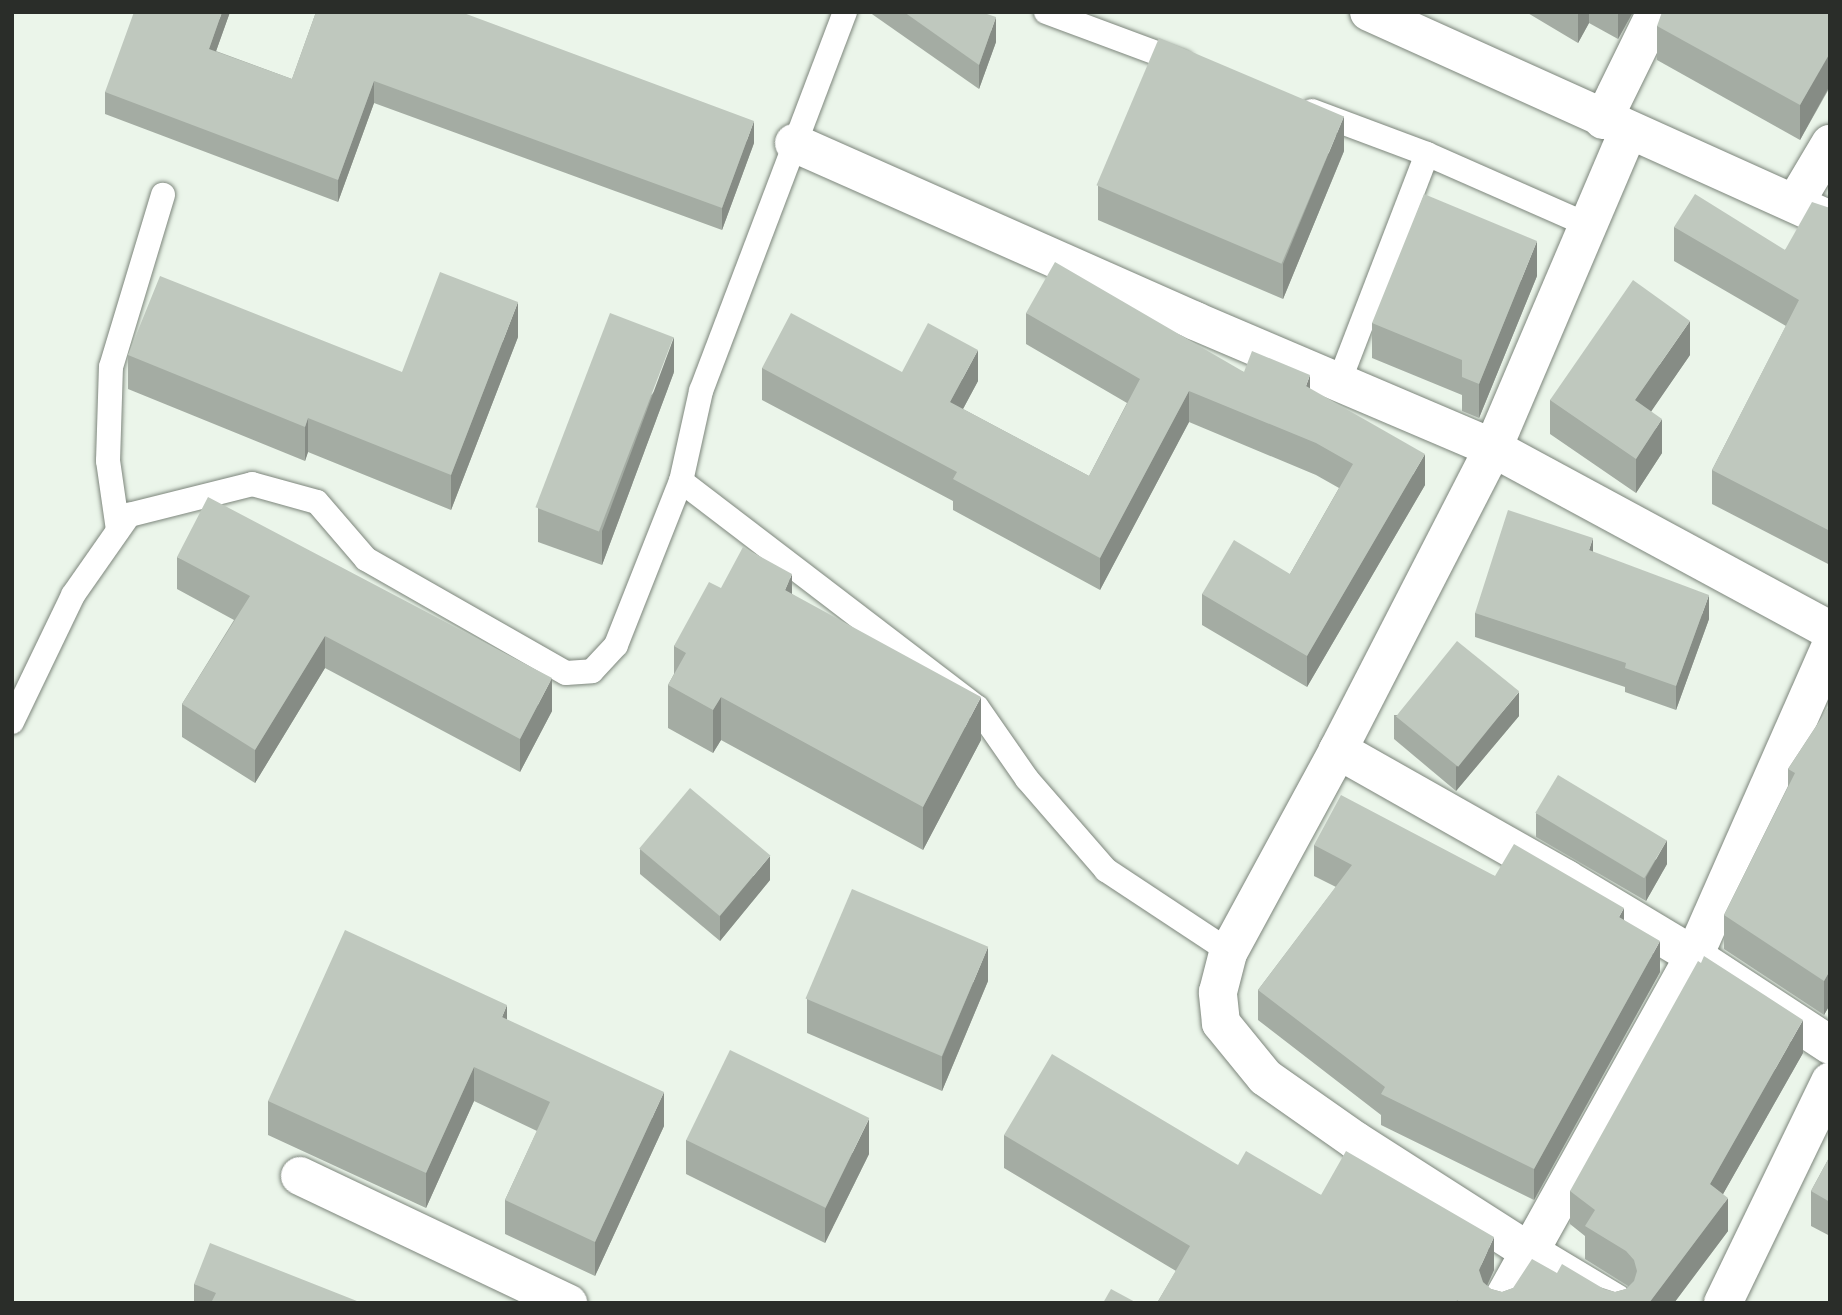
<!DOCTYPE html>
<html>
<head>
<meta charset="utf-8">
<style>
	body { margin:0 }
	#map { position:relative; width:1842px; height:1315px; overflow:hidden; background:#ebf5ea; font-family:Lato,sans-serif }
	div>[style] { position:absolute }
	.roads { filter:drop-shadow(0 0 2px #7d867c) drop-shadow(0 0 2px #7d867c) }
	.service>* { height:24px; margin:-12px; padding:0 12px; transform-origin:12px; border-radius:12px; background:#fff }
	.minor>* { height:38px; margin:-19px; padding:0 19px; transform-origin:19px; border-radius:19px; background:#fff }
	.wall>* { inset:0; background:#a4aca3 }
	.shaded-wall>* { inset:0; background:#868c85 }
	.building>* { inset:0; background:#bfc8be; transform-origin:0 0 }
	span { translate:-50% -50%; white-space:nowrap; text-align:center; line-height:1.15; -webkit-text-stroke:5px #fff; paint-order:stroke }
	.frame { position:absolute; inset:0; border:14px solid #2a2d29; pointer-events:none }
</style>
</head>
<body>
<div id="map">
	<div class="roads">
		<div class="service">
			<div style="left:845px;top:12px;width:405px;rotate:110.8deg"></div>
			<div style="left:701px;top:391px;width:92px;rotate:102.5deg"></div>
			<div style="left:681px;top:481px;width:372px;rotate:37.4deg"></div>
			<div style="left:977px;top:707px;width:88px;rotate:55.2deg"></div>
			<div style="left:1027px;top:779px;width:121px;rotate:49deg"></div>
			<div style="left:1106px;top:870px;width:149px;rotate:33.5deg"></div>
			<div style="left:1046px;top:12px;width:146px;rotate:20.4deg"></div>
			<div style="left:1312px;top:111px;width:123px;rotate:20.5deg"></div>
			<div style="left:1427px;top:154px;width:176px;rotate:23.8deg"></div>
			<div style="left:1339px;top:382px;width:244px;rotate:-68.9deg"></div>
			<div style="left:118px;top:530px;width:70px;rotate:-98.2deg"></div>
			<div style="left:108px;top:461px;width:94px;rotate:-88.2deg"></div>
			<div style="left:111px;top:367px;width:180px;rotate:-73.2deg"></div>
			<div style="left:12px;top:722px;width:141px;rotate:-64.3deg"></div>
			<div style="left:73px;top:595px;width:98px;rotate:-55deg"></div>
			<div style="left:129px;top:515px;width:127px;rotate:-14.1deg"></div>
			<div style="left:252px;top:484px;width:67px;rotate:15.5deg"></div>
			<div style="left:317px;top:502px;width:75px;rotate:49.3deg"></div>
			<div style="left:366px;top:559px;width:230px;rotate:29.7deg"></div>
			<div style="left:566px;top:673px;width:26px;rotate:-4deg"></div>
			<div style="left:592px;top:671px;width:35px;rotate:-47deg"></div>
			<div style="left:616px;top:645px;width:176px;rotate:-68.4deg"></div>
		</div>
		<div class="minor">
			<div style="left:1369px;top:12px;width:506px;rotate:24.28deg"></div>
			<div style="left:1603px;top:120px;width:120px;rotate:-63.9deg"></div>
			<div style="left:794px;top:143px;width:439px;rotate:23.9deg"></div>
			<div style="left:1195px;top:321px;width:324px;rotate:23.1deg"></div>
			<div style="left:1493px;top:448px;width:383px;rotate:28.4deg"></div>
			<div style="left:1795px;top:203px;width:69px;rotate:-59.3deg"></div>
			<div style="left:1338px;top:750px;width:262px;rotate:29.5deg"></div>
			<div style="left:1566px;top:879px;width:149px;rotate:31deg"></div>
			<div style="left:1694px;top:956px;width:163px;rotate:33.2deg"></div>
			<div style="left:300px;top:1176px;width:297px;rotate:25.4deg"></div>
			<div style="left:1501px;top:1303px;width:397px;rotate:-60.9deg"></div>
			<div style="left:1694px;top:956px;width:337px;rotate:-66.2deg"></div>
			<div style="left:1615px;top:1303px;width:101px;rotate:-149.1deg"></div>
			<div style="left:1528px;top:1251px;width:204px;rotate:-147.4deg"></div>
			<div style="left:1356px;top:1141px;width:111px;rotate:-144.9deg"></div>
			<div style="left:1265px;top:1077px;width:70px;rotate:-129.2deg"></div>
			<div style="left:1221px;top:1023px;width:31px;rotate:-96deg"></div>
			<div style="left:1218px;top:992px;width:40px;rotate:-75.6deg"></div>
			<div style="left:1228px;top:953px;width:231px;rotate:-61.5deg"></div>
			<div style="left:1338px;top:750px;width:339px;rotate:-62.8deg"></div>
			<div style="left:1493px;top:448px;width:345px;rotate:-66.9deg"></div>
			<div style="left:1723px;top:1303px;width:246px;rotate:-64.2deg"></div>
		</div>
	</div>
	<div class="wall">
		<div style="clip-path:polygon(230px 12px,216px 51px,292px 79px,316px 12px,754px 143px,722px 230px,374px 103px,338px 202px,105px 114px,105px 92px)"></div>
		<div style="clip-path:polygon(869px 12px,981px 12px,996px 42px,979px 89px)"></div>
		<div style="clip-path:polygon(1526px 12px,1633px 12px,1618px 39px,1589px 23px,1578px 43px)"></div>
		<div style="clip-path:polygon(1830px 12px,1830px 87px,1800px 140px,1657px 60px,1657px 26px)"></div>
		<div style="clip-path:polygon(1344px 151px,1283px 299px,1098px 220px,1098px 186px)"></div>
		<div style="clip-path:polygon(1830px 208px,1830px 565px,1712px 504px,1712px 470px,1786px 326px,1674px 261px,1674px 227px,1785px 250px)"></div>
		<div style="clip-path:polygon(1537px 276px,1479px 418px,1462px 411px,1462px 395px,1372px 358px,1372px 323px)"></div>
		<div style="clip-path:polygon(1026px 313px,1244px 372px,1310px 389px,1425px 485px,1307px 687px,1202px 625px,1202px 594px,1290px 574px,1339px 488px,1316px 475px,1189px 422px,1100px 590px,953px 510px,953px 501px,762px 400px,762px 368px,902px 372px,978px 381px,963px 409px,1089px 476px,1127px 403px,1026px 344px)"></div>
		<div style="clip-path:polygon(518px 337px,451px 510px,308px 452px,305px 461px,128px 389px,128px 355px,402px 372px)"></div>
		<div style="clip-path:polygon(1690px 355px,1651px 411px,1662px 453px,1636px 493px,1550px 434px,1550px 400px)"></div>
		<div style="clip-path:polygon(674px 372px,602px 565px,538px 542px,538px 508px)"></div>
		<div style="clip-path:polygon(1593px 552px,1709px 619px,1676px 710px,1625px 692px,1625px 687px,1475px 637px,1475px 613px)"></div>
		<div style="clip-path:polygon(177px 557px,552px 711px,520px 772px,325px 668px,255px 783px,182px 737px,182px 704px,234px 620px,177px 589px)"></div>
		<div style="clip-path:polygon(721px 588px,792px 594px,981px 740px,923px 850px,721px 740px,713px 753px,668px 728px,668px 685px,674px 674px,674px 646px)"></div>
		<div style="clip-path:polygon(1830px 705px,1830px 1009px,1828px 1008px,1824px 1015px,1724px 949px,1724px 915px,1788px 786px,1788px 769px)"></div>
		<div style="clip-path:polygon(1394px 715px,1519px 716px,1456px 791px,1394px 739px)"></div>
		<div style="clip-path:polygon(1536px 813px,1667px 864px,1646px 901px,1536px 837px)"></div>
		<div style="clip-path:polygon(1314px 845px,1495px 876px,1624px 920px,1660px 972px,1534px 1200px,1381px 1125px,1381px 1115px,1258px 1020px,1258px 990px,1336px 887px,1314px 876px)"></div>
		<div style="clip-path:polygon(640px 849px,770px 880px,720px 941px,640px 874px)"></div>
		<div style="clip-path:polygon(988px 981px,942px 1091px,807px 1033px,807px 999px)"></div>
		<div style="clip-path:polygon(507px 1020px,664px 1126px,595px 1276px,505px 1234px,505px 1200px,537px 1131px,474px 1101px,426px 1208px,268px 1135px,268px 1101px)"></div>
		<div style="clip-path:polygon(1803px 1053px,1723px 1194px,1728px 1231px,1674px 1303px,1157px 1303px,1176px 1271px,1004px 1168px,1004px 1135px,1238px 1165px,1321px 1195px,1494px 1270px,1487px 1286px,1491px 1289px,1502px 1292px,1557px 1273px,1615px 1292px,1626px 1289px,1628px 1286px,1585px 1259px,1585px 1236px,1570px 1224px,1570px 1191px)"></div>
		<div style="clip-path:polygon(686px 1140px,869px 1154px,825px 1243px,686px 1174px)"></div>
		<div style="clip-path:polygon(1830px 1156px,1830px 1236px,1811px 1226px,1811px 1191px)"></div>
		<div style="clip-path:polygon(194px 1284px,362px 1303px,194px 1303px)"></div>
	</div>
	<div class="shaded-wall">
		<div style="clip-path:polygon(222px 12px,230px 12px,209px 71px,209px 49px)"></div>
		<div style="clip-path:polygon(1578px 12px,1589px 12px,1589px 23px,1578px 43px)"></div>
		<div style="clip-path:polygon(1618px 12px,1633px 12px,1618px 39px)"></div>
		<div style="clip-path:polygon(996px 17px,996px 42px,979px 89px,979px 65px)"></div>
		<div style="clip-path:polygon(1829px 52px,1829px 87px,1800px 140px,1800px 105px)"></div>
		<div style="clip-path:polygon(374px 81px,374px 103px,338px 202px,338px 180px)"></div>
		<div style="clip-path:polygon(1344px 116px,1344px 151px,1283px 299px,1283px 264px)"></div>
		<div style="clip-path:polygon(754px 121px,754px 143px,722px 230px,722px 208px)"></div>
		<div style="clip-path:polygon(1537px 241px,1537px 276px,1479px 418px,1479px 384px)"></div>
		<div style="clip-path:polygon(518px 302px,518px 337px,451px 510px,451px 475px)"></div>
		<div style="clip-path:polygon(1690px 321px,1690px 355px,1635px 435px,1635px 400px)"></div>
		<div style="clip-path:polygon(674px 337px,674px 372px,602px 565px,602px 531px)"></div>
		<div style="clip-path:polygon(978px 350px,978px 381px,950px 433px,950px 402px)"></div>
		<div style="clip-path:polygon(1310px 375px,1310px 406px,1306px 386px)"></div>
		<div style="clip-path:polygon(1189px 391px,1189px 422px,1100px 590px,1100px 558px)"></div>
		<div style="clip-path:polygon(308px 418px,308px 452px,305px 461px,305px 427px)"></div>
		<div style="clip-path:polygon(1662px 419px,1662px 453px,1636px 493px,1636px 459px)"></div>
		<div style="clip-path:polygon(1425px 454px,1425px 485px,1307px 687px,1307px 656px)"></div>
		<div style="clip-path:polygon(1593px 538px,1593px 563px,1589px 550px)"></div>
		<div style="clip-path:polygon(792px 574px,792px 617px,785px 590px)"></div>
		<div style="clip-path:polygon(1709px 595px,1709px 619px,1676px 710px,1676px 686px)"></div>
		<div style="clip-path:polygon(325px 636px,325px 668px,255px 783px,255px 750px)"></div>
		<div style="clip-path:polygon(552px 678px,552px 711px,520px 772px,520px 739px)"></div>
		<div style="clip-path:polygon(1519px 692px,1519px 716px,1456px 791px,1456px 767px)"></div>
		<div style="clip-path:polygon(721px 697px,721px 740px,713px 753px,713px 710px)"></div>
		<div style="clip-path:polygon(981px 697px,981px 740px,923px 850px,923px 807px)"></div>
		<div style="clip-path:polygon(1667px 840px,1667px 864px,1646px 901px,1646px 877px)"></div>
		<div style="clip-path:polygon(770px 856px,770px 880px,720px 941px,720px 916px)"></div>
		<div style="clip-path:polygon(1624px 908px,1624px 939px,1619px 917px)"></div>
		<div style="clip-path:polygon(1660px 941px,1660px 972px,1534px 1200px,1534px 1169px)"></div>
		<div style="clip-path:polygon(988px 947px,988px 981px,942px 1091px,942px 1057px)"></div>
		<div style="clip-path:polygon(1828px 974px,1828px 1008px,1824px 1015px,1824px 981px)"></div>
		<div style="clip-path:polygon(507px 1005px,507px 1039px,502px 1017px)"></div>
		<div style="clip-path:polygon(1803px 1020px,1803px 1053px,1710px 1217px,1710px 1184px)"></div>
		<div style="clip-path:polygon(474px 1067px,474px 1101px,426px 1208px,426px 1173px)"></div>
		<div style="clip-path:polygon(664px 1092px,664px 1126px,595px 1276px,595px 1242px)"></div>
		<div style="clip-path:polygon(869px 1119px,869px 1154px,825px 1243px,825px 1209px)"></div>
		<div style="clip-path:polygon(1728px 1198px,1728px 1231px,1674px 1303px,1649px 1303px)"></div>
		<div style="clip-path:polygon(1494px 1237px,1494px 1270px,1479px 1303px,1479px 1270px)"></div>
	</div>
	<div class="building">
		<div style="clip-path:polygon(134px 12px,222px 12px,209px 49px,292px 79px,316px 12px,461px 12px,754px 121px,722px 208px,374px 81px,338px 180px,105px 92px)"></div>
		<div style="clip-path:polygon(904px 12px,981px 12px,996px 17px,979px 65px)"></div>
		<div style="clip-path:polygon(1662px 12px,1830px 12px,1830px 53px,1800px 105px,1657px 26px)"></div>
		<div style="left:1159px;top:38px;width:201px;height:160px;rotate:23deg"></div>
		<div style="clip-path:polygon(1424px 194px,1537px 241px,1479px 384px,1462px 377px,1462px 360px,1372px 323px)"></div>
		<div style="clip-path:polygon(1695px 194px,1785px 250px,1812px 202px,1830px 208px,1830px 531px,1712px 470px,1799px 300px,1674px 227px)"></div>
		<div style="clip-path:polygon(1055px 262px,1244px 372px,1252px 351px,1310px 375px,1306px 386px,1425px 454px,1307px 656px,1202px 594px,1234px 540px,1290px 574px,1353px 464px,1316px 443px,1189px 391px,1100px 558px,953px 479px,957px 472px,762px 368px,791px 313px,902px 372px,928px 323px,978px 350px,950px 402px,1089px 476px,1140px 379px,1026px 313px)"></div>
		<div style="clip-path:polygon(440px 272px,518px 302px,451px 475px,308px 418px,305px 427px,128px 355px,160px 276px,402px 372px)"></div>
		<div style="clip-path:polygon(1633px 280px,1690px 321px,1635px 400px,1662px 419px,1636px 459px,1550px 400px)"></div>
		<div style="left:610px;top:313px;width:68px;height:208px;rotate:21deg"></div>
		<div style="clip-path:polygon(208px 497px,552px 678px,520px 739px,325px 636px,255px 750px,182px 704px,250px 596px,177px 557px)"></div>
		<div style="clip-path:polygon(1508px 510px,1593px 538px,1589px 550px,1709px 595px,1676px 686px,1625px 668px,1626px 663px,1475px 613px)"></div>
		<div style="clip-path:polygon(743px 547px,792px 574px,785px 590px,981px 697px,923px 807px,721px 697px,713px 710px,668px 685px,686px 653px,674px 646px,709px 582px,721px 588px)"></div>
		<div style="left:1457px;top:641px;width:80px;height:97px;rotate:39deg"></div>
		<div style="clip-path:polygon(1830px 705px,1830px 974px,1828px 974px,1824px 981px,1724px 915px,1795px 773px,1788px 769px)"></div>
		<div style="left:1558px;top:775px;width:127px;height:44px;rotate:31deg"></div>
		<div style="left:690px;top:788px;width:105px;height:79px;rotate:40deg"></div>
		<div style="clip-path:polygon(1341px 795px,1495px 876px,1514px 844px,1624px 908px,1619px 917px,1660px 941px,1534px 1169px,1381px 1094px,1385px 1087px,1258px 990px,1352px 865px,1314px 845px)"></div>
		<div style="left:852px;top:889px;width:148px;height:119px;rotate:23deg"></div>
		<div style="clip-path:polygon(345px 930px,507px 1005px,502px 1017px,664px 1092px,595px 1242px,505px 1200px,550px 1102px,474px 1067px,426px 1173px,268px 1101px)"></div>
		<div style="clip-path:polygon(1704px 956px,1803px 1020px,1710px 1184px,1728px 1198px,1649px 1303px,1461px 1303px,1457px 1300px,1456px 1303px,1157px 1303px,1190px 1246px,1004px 1135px,1052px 1054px,1238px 1165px,1246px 1151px,1321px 1195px,1346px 1151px,1494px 1237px,1479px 1270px,1483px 1282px,1491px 1289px,1502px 1292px,1513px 1288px,1532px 1259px,1557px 1273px,1562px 1264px,1604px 1289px,1615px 1292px,1626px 1289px,1634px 1281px,1637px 1271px,1634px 1260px,1626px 1251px,1585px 1226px,1595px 1210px,1570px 1191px,1698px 961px,1701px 963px)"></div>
		<div style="left:730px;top:1050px;width:155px;height:100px;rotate:26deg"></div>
		<div style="clip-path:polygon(1830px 1156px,1830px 1202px,1811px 1191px)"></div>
		<div style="clip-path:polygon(210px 1243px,362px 1303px,211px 1303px,216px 1293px,194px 1284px)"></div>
		<div style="clip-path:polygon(1111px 1289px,1137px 1303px,1103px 1303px)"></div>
	</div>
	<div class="frame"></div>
</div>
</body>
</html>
